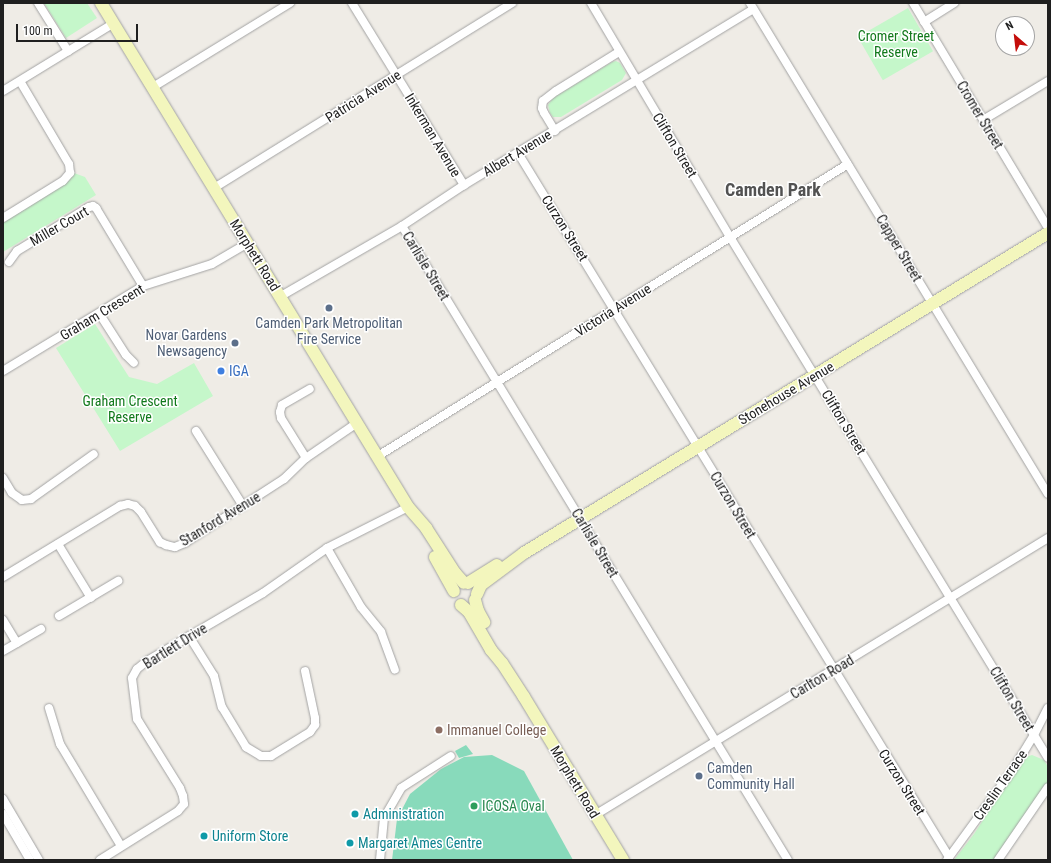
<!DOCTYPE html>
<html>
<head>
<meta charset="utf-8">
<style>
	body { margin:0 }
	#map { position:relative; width:1051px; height:863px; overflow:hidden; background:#efece6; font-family:"Roboto Condensed",sans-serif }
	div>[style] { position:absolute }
	.park>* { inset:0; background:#c5f7ca; transform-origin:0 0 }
	.pitch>* { inset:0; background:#88dabb }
	.roads { filter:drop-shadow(0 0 1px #a3a3a3) drop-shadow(0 0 1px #a3a3a3) }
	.street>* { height:8px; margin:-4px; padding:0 4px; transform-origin:4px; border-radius:4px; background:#fff }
	.secondary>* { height:12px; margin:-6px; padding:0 6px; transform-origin:6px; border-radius:6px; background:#f3f6bd }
	.dots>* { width:11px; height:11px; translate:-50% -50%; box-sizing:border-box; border:2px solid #fff; border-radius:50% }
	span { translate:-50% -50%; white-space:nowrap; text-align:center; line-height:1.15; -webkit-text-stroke:3px #fff; paint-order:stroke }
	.park-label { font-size:14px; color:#11791b }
	.street-label { font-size:14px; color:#1f1f1f }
	.service-label { font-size:14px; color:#4e5e75 }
	.right { translate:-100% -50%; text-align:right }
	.left { translate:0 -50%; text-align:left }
	.shop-label { font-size:14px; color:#366cbe }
	.education-label { font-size:14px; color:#785e54 }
	.leisure-label { font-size:14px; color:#27864d }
	.culture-label { font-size:14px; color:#0d838f }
	.district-label { font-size:18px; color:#525252; font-weight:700 }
	.frame { position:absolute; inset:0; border:4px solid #1f1f1f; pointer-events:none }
	.north { position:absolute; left:995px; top:16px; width:40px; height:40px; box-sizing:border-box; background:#fff; border:1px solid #a5a5a5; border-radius:50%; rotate:332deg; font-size:11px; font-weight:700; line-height:16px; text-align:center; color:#1f1f1f }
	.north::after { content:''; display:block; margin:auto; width:14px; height:18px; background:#c40d0a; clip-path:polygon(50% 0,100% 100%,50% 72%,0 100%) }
	.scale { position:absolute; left:16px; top:24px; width:122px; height:18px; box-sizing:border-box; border:2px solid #1f1f1f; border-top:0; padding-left:5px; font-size:12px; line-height:14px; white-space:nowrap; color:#1f1f1f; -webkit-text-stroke:3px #fff; paint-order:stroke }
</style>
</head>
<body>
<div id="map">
	<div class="park">
		<div style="clip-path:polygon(44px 3px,87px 3px,97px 18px,66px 38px)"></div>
		<div style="left:908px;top:8px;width:50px;height:58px;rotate:60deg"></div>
		<div style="clip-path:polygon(616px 61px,620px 63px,626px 73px,622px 80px,561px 117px,553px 117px,550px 113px,548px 105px,553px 98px,612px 62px)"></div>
		<div style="clip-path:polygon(74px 173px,85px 177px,96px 195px,3px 252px,3px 221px)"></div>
		<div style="clip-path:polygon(95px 324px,129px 377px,157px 384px,194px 363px,213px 396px,120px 451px,56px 348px)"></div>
		<div style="clip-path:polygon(1032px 755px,1044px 760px,1048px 767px,1048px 783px,993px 860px,954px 860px,974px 834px,1023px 758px)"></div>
	</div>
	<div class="pitch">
		<div style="clip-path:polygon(466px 745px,473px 754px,459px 758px,455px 751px)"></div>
		<div style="clip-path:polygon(492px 755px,524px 771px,573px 860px,392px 860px,397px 819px,410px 794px,441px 769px,464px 757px)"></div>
	</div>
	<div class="roads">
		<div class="street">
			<div style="left:38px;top:3px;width:57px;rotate:58deg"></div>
			<div style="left:352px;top:3px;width:214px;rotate:58.4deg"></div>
			<div style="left:591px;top:3px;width:272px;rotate:59.3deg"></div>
			<div style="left:730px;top:237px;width:610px;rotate:58.6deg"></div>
			<div style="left:750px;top:3px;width:574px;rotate:58.75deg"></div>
			<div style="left:913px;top:3px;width:262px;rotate:59deg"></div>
			<div style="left:924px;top:22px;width:36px;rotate:-32deg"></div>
			<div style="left:153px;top:87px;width:161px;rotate:-31.5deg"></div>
			<div style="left:3px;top:91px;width:130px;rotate:-31.5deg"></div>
			<div style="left:983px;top:120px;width:76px;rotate:-31deg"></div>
			<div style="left:555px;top:131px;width:21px;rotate:-121deg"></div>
			<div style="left:544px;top:113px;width:5px;rotate:-112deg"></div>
			<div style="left:542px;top:108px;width:7px;rotate:-82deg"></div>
			<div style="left:543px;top:101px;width:16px;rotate:-38deg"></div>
			<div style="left:556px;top:91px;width:74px;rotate:-31.8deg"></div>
			<div style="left:518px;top:153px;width:825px;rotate:58.52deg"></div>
			<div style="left:214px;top:188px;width:351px;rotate:-31.8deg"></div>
			<div style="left:3px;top:218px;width:70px;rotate:-31.7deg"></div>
			<div style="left:63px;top:181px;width:11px;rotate:-49deg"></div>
			<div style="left:70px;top:173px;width:9px;rotate:-96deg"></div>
			<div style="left:69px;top:164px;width:96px;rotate:-120.6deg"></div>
			<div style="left:402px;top:226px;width:742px;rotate:58.67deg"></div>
			<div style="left:9px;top:262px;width:14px;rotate:-54deg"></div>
			<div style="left:17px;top:251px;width:84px;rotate:-31.4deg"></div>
			<div style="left:89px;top:207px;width:4px;rotate:-14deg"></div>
			<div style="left:93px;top:206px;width:4px;rotate:34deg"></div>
			<div style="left:96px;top:208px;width:91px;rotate:58.9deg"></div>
			<div style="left:281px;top:296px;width:140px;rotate:-30deg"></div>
			<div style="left:402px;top:226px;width:74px;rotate:-33.5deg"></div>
			<div style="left:464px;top:185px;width:338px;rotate:-31.3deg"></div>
			<div style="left:99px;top:313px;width:50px;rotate:57.3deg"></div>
			<div style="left:126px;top:355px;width:11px;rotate:45deg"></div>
			<div style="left:3px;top:371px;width:164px;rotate:-31.3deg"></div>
			<div style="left:143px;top:286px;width:72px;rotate:-17.7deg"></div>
			<div style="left:212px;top:264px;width:42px;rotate:-30.3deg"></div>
			<div style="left:196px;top:431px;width:89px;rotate:57.9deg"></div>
			<div style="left:378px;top:456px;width:553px;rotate:-31.85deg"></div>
			<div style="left:306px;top:458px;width:47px;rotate:-122deg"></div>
			<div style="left:281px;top:418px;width:6px;rotate:-99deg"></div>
			<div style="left:280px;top:412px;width:7px;rotate:-74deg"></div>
			<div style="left:282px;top:405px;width:32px;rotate:-30deg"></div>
			<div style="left:3px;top:478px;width:17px;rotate:59deg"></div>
			<div style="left:12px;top:493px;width:12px;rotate:35deg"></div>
			<div style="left:22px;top:500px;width:9px;rotate:-6deg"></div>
			<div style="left:31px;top:499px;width:77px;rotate:-35.5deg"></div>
			<div style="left:58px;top:544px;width:63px;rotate:58.6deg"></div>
			<div style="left:327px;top:548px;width:68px;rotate:60deg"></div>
			<div style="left:361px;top:607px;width:32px;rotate:51deg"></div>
			<div style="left:381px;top:632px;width:40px;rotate:69.8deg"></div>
			<div style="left:3px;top:577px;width:137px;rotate:-31.3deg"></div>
			<div style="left:120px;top:506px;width:8px;rotate:-14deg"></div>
			<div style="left:128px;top:504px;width:7px;rotate:16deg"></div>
			<div style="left:135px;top:506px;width:8px;rotate:45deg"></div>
			<div style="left:141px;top:512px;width:36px;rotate:58deg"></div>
			<div style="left:160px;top:542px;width:7px;rotate:27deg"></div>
			<div style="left:166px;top:545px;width:9px;rotate:13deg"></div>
			<div style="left:175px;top:547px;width:11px;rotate:-22deg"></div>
			<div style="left:185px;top:543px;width:118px;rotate:-32.9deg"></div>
			<div style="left:284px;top:479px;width:30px;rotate:-44deg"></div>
			<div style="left:306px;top:458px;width:62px;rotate:-34.5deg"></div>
			<div style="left:59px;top:616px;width:69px;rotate:-30.7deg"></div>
			<div style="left:3px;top:620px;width:27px;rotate:59deg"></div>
			<div style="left:189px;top:636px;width:47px;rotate:58deg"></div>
			<div style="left:214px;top:676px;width:32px;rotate:76deg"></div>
			<div style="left:222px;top:707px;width:47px;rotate:59deg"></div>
			<div style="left:246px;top:747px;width:17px;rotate:31deg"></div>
			<div style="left:261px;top:756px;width:10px"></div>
			<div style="left:271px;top:756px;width:46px;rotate:-31.6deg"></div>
			<div style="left:310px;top:732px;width:9px;rotate:-54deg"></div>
			<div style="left:315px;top:725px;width:7px;rotate:-90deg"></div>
			<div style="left:315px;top:718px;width:48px;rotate:-102deg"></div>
			<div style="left:3px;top:651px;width:44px;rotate:-30.1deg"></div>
			<div style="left:49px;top:708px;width:38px;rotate:73deg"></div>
			<div style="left:60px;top:744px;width:119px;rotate:59.1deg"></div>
			<div style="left:3px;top:799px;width:71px;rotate:59.5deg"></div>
			<div style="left:3px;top:814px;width:53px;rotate:59.6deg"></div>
			<div style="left:595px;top:815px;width:531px;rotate:-31.44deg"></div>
			<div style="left:100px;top:860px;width:92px;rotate:-32.1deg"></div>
			<div style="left:178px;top:811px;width:9px;rotate:-49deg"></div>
			<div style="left:184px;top:804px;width:8px;rotate:-97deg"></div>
			<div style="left:183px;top:796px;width:9px;rotate:-111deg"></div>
			<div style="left:180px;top:788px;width:81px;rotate:-121.9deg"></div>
			<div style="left:137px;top:719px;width:41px;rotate:-97deg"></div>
			<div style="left:132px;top:678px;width:10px;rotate:-61deg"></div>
			<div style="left:137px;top:669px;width:13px;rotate:-39deg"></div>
			<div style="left:147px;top:661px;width:134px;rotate:-30.4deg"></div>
			<div style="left:263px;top:593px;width:78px;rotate:-35.1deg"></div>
			<div style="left:327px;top:548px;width:91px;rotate:-26.8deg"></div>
			<div style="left:380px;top:860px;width:42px;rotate:-84.6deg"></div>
			<div style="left:384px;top:818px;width:34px;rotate:-60deg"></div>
			<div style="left:401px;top:788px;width:59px;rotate:-32.6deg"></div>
			<div style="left:947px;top:860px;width:110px;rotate:-53.9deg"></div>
			<div style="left:1012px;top:771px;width:42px;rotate:-58.6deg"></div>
			<div style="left:1034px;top:735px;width:30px;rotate:-63deg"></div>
			<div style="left:998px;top:860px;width:88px;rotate:-55.6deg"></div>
		</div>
		<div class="secondary">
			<div style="left:101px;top:3px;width:590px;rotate:58.65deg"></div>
			<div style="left:408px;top:507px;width:28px;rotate:49deg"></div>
			<div style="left:426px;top:528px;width:54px;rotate:57.2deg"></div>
			<div style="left:455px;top:573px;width:13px;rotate:48deg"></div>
			<div style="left:435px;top:557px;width:39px;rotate:61deg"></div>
			<div style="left:468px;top:583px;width:34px;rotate:-32deg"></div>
			<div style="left:477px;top:594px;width:10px;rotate:-66deg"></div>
			<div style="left:481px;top:585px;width:54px;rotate:-36.7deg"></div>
			<div style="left:524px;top:553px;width:614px;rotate:-31.41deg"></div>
			<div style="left:475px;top:600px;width:11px;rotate:75deg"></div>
			<div style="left:478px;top:611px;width:13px;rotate:61deg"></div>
			<div style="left:461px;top:605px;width:11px;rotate:41deg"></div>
			<div style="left:469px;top:612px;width:44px;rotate:59.9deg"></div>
			<div style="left:491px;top:650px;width:17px;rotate:50deg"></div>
			<div style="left:502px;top:663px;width:40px;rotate:57.1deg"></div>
			<div style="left:524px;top:697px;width:191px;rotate:58.7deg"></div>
		</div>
	</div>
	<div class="dots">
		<div style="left:329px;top:308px;background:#5c6f8a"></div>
		<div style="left:235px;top:343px;background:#5c6f8a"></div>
		<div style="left:221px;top:371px;background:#3f7fe0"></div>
		<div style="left:439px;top:730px;background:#8d6e63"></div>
		<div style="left:699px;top:776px;background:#5c6f8a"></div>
		<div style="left:474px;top:806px;background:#2e9e5b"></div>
		<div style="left:355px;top:814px;background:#0f9aa8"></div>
		<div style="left:204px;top:836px;background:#0f9aa8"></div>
		<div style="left:350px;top:843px;background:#0f9aa8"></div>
	</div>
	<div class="park-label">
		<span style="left:896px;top:44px">Cromer Street<br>Reserve</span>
		<span style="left:130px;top:409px">Graham Crescent<br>Reserve</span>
	</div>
	<div class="street-label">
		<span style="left:363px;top:96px;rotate:-32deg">Patricia Avenue</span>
		<span style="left:980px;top:115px;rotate:59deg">Cromer Street</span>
		<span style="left:433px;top:135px;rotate:59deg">Inkerman Avenue</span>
		<span style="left:675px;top:145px;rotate:59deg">Clifton Street</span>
		<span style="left:517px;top:153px;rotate:-31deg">Albert Avenue</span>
		<span style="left:59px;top:226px;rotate:-30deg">Miller Court</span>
		<span style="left:565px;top:228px;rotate:58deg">Curzon Street</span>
		<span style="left:899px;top:248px;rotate:59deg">Capper Street</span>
		<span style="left:255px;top:255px;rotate:58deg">Morphett Road</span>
		<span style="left:426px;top:266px;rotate:59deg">Carlisle Street</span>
		<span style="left:613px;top:310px;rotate:-32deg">Victoria Avenue</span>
		<span style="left:102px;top:312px;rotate:-31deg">Graham Crescent</span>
		<span style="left:786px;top:393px;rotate:-31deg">Stonehouse Avenue</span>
		<span style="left:844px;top:422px;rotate:59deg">Clifton Street</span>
		<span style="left:733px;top:505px;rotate:59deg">Curzon Street</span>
		<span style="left:220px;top:519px;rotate:-31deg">Stanford Avenue</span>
		<span style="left:595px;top:543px;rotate:59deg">Carlisle Street</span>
		<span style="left:175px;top:646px;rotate:-32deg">Bartlett Drive</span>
		<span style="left:822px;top:677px;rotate:-31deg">Carlton Road</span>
		<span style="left:1012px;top:699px;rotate:59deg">Clifton Street</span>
		<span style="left:575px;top:782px;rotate:59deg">Morphett Road</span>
		<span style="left:902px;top:782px;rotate:58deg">Curzon Street</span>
		<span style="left:1000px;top:785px;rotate:-55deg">Creslin Terrace</span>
	</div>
	<div class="service-label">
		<span style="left:329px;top:331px">Camden Park Metropolitan<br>Fire Service</span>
		<span class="right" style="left:227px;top:343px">Novar Gardens<br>Newsagency</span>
		<span class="left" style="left:707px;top:776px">Camden<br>Community Hall</span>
	</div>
	<div class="shop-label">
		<span class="left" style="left:229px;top:371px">IGA</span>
	</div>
	<div class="education-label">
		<span class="left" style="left:447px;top:730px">Immanuel College</span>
	</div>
	<div class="leisure-label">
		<span class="left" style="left:482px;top:806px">ICOSA Oval</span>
	</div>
	<div class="culture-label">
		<span class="left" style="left:363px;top:814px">Administration</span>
		<span class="left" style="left:212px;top:836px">Uniform Store</span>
		<span class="left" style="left:358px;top:843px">Margaret Ames Centre</span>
	</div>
	<div class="district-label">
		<span style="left:773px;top:190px">Camden Park</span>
	</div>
	<div class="frame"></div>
	<div class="north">N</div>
	<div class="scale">100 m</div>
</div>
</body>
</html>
